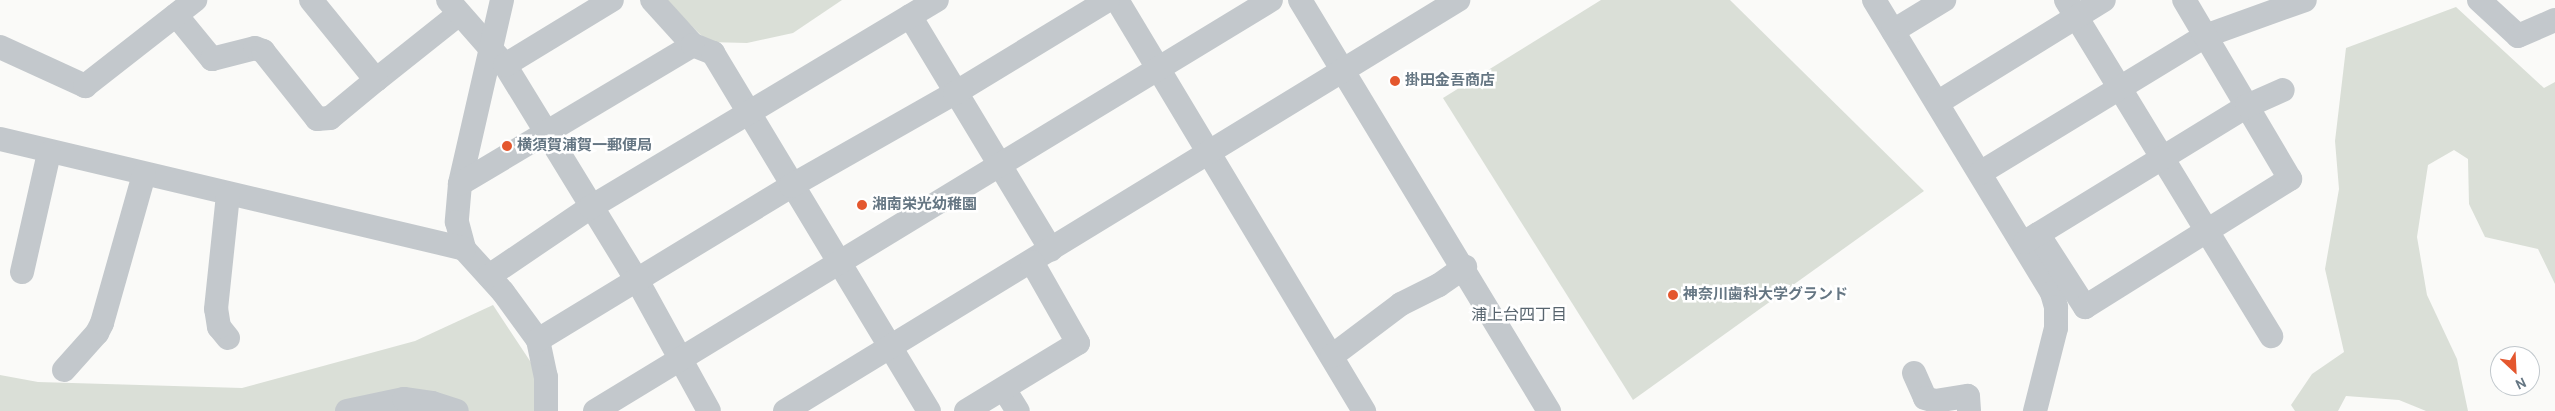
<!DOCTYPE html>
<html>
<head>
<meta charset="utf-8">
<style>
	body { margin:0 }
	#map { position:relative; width:2555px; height:411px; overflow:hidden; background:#fafaf8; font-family:Cabin,"Noto Sans JP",sans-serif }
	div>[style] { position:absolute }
	.green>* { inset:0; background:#dadfd7 }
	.minor>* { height:24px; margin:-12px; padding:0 12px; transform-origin:12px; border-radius:12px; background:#c3c8cc }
	.dots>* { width:14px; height:14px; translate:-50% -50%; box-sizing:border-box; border:2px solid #fff; border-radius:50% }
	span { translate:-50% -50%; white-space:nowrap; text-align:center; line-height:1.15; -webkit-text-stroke:5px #fff; paint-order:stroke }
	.poi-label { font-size:15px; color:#657683; font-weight:700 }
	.left { translate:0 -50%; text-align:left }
	.neighbourhood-label { font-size:16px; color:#57646e }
	.north { position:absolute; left:2490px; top:346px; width:50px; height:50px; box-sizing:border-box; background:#fff; border:1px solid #c1c8cd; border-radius:50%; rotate:155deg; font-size:14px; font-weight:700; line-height:20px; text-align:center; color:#657683 }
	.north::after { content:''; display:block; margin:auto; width:18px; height:22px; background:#e4572e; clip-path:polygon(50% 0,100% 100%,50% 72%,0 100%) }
</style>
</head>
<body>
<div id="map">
	<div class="green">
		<div style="clip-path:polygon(665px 0,842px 0,793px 33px,747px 43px,708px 42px)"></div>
		<div style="clip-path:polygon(1601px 0,1730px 0,1924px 191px,1633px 400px,1443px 98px)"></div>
		<div style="clip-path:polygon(2456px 7px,2544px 88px,2555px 82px,2555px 284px,2538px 249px,2485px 237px,2469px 204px,2468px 159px,2454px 150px,2428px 165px,2417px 237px,2427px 295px,2457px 359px,2468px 411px,2426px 411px,2399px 400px,2346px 396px,2338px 411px,2295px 411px,2291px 405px,2312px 374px,2344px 352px,2325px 269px,2339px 189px,2335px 141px,2346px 48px)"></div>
		<div style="clip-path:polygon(493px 305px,532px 364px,540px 411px,0 411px,0 375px,38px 382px,242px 388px,415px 341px)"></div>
	</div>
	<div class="minor">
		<div style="left:311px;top:0;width:103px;rotate:50.9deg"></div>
		<div style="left:376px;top:80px;width:106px;rotate:-38.5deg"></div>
		<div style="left:448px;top:0;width:86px;rotate:48.8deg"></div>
		<div style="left:505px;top:65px;width:252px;rotate:58.5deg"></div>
		<div style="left:637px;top:280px;width:149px;rotate:61.2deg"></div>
		<div style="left:502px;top:0;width:189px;rotate:102.9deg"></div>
		<div style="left:460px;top:184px;width:38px;rotate:95deg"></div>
		<div style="left:457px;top:222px;width:28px;rotate:75deg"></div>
		<div style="left:464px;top:249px;width:58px;rotate:47.8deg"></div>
		<div style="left:503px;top:292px;width:59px;rotate:53.9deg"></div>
		<div style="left:538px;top:340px;width:38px;rotate:78deg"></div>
		<div style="left:546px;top:377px;width:34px;rotate:90deg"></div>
		<div style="left:652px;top:0;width:61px;rotate:47.7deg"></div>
		<div style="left:1117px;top:0;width:480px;rotate:59deg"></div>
		<div style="left:1300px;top:0;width:481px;rotate:58.8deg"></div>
		<div style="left:1874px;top:0;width:343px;rotate:58.7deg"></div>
		<div style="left:2052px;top:293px;width:15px;rotate:74deg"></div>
		<div style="left:2056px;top:307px;width:21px;rotate:90deg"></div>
		<div style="left:2056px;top:328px;width:86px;rotate:104.2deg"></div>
		<div style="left:2066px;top:0;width:394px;rotate:58.6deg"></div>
		<div style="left:2479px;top:0;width:53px;rotate:42.7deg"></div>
		<div style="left:2518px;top:36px;width:40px;rotate:-23.4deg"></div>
		<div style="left:176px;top:15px;width:57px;rotate:50.7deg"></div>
		<div style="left:212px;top:59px;width:44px;rotate:-14.3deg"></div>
		<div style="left:255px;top:48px;width:9px;rotate:21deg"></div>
		<div style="left:263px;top:51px;width:87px;rotate:51.5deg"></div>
		<div style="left:317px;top:119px;width:13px;rotate:-4deg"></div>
		<div style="left:330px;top:118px;width:60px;rotate:-39.6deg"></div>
		<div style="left:910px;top:16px;width:273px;rotate:58.9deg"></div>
		<div style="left:1893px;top:31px;width:60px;rotate:-31.3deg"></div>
		<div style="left:0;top:47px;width:94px;rotate:24.6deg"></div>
		<div style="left:85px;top:86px;width:140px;rotate:-38deg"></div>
		<div style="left:505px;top:65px;width:125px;rotate:-31.3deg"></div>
		<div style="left:1937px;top:103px;width:196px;rotate:-31.7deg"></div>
		<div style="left:0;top:139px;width:477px;rotate:13.3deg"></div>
		<div style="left:1980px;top:173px;width:263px;rotate:-31.3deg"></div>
		<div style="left:2205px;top:36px;width:106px;rotate:-19.8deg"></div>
		<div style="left:460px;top:184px;width:271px;rotate:-30.8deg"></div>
		<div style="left:693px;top:45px;width:22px;rotate:22deg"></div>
		<div style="left:713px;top:53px;width:418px;rotate:58.9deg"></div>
		<div style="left:2038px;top:234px;width:87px;rotate:57.2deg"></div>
		<div style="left:2085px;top:307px;width:242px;rotate:-32deg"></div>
		<div style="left:2290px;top:179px;width:208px;rotate:-120.6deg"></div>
		<div style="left:2025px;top:242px;width:260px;rotate:-31.5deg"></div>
		<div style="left:2247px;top:106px;width:39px;rotate:-24deg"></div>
		<div style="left:22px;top:272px;width:122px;rotate:-77.2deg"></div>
		<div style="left:489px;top:276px;width:123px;rotate:-34.1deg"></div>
		<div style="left:591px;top:207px;width:403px;rotate:-30.9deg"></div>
		<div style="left:228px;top:338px;width:14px;rotate:-129deg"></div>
		<div style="left:219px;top:327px;width:18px;rotate:-99deg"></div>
		<div style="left:216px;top:309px;width:115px;rotate:-84deg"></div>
		<div style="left:538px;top:340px;width:296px;rotate:-31.3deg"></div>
		<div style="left:791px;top:186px;width:189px;rotate:-29.6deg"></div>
		<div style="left:955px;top:93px;width:179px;rotate:-31.3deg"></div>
		<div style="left:1332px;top:356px;width:86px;rotate:-37deg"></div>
		<div style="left:1401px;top:304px;width:42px;rotate:-26.6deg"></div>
		<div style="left:1439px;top:285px;width:32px;rotate:-35deg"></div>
		<div style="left:64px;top:370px;width:50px;rotate:-48.3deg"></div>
		<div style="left:97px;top:333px;width:11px;rotate:-63deg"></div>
		<div style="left:102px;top:323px;width:154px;rotate:-74.2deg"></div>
		<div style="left:1914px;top:373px;width:27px;rotate:66deg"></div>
		<div style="left:1925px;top:398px;width:10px;rotate:17deg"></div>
		<div style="left:1935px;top:401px;width:33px;rotate:-9deg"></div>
		<div style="left:1968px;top:396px;width:15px;rotate:86deg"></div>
		<div style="left:1004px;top:389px;width:26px;rotate:58deg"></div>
		<div style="left:347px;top:411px;width:58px;rotate:-11.9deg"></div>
		<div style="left:404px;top:399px;width:28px;rotate:8deg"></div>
		<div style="left:432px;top:403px;width:26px;rotate:18deg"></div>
		<div style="left:595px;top:411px;width:791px;rotate:-31.3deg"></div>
		<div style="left:785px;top:411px;width:789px;rotate:-31.41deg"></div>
		<div style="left:966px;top:411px;width:131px;rotate:-31.3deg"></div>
		<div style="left:1078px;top:343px;width:93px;rotate:-119.6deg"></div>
	</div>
	<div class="dots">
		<div style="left:1395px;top:81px;background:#e4572e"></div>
		<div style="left:507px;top:146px;background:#e4572e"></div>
		<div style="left:862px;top:205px;background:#e4572e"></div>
		<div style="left:1673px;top:295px;background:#e4572e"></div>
	</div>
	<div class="poi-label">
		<span class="left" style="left:1405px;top:81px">掛田金吾商店</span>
		<span class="left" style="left:517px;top:146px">横須賀浦賀一郵便局</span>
		<span class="left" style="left:872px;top:205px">湘南栄光幼稚園</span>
		<span class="left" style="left:1683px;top:295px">神奈川歯科大学グランド</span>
	</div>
	<div class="neighbourhood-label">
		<span style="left:1519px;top:315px">浦上台四丁目</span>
	</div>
	<div class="north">N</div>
</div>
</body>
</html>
